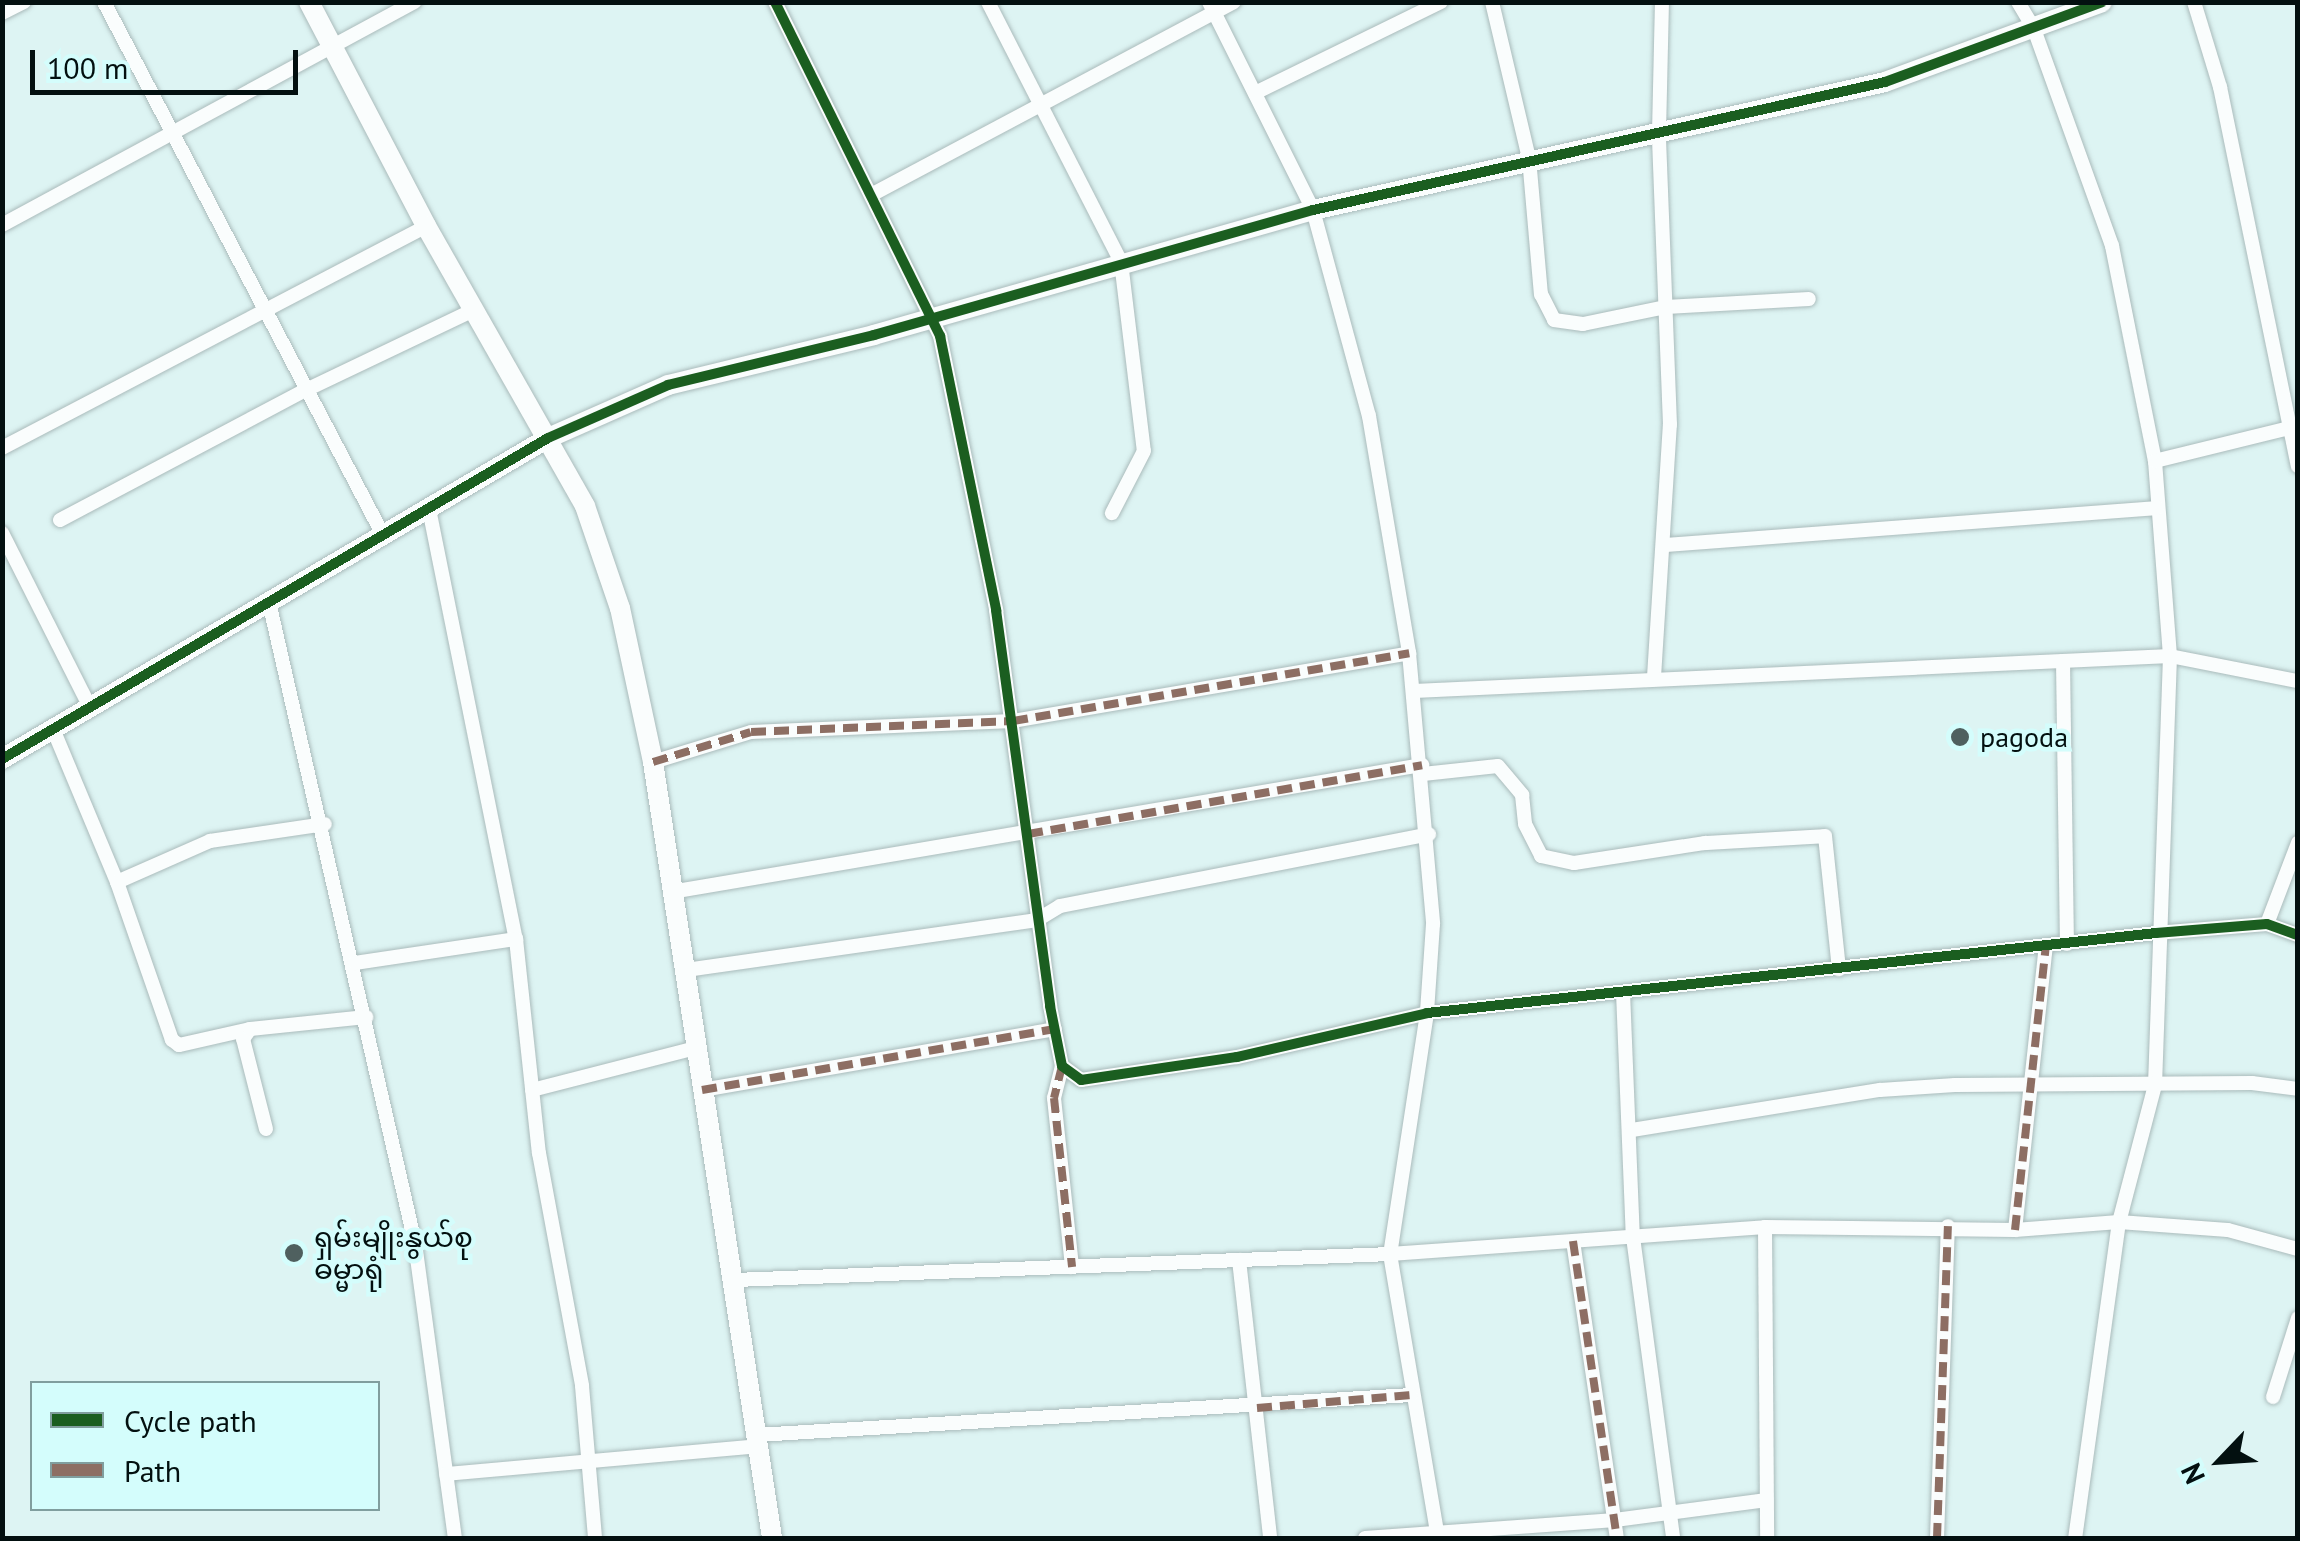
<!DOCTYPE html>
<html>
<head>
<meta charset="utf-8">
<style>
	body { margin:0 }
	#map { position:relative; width:2300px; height:1541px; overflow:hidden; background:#ddf4f3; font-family:"PT Sans","Noto Sans Myanmar",sans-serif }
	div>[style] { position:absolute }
	.roads { filter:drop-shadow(0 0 2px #abb) drop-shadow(0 0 2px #abb) }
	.street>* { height:14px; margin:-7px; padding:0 7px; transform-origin:7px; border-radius:7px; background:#fafdfd }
	.secondary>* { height:20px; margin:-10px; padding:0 10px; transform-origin:10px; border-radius:10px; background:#fafdfd }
	.quiet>* { height:8px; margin-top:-4px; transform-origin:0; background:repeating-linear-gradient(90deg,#8d6e63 0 15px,transparent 0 23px) }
	.cycleway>* { height:10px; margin:-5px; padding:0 5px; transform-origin:5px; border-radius:5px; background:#1b5e20 }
	.dots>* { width:28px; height:28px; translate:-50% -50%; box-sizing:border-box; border:5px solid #d4fdfc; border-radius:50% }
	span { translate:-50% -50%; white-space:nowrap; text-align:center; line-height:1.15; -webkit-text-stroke:9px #d4fdfc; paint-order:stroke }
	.poi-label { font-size:28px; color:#031010 }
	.left { translate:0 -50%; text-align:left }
	.frame { position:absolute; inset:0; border:5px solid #031010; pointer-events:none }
	.legend { position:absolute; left:30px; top:1381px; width:350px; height:130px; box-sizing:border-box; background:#d4fdfc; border:2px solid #809e9e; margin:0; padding:12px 18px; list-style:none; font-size:30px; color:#031010 }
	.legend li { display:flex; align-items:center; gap:20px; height:50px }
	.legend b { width:50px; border:2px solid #809e9e }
	.north { position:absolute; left:2170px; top:1411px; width:100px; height:100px; -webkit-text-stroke:8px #d4fdfc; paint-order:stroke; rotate:245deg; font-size:28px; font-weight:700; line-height:40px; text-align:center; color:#031010 }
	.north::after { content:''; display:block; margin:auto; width:35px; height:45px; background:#031010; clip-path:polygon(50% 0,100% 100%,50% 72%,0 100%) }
	.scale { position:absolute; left:30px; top:50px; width:268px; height:45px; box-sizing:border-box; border:5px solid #031010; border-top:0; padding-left:12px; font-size:30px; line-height:35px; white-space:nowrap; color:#031010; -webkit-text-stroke:8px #d4fdfc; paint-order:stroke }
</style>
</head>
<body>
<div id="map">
	<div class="roads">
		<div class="street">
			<div style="left:104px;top:2px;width:602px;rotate:62.37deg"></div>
			<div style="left:775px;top:2px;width:373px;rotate:63.7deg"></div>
			<div style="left:940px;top:336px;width:280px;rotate:78.4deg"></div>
			<div style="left:996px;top:610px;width:400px;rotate:82.2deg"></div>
			<div style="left:1050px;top:1006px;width:61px;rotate:78.7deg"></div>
			<div style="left:1062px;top:1066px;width:24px;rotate:36deg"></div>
			<div style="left:1081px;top:1080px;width:158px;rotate:-8.4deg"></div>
			<div style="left:1237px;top:1057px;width:195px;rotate:-13deg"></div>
			<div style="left:1427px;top:1013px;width:733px;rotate:-6.26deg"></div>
			<div style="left:2156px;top:933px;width:111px;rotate:-4.6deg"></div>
			<div style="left:2267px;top:924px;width:33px;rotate:20deg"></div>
			<div style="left:988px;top:2px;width:292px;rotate:62.9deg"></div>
			<div style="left:1121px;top:262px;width:190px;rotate:83.1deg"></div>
			<div style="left:1144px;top:451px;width:70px;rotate:117.3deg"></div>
			<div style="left:1209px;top:2px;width:233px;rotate:63.4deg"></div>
			<div style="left:1313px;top:210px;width:213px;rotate:74.8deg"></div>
			<div style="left:1369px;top:416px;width:240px;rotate:80.4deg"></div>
			<div style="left:1409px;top:653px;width:272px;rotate:84.9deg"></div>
			<div style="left:1433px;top:924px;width:89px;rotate:93.9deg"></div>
			<div style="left:1427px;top:1013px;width:244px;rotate:98.7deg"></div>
			<div style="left:1390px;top:1254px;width:288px;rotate:80.4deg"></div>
			<div style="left:1492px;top:2px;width:160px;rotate:76.7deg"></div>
			<div style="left:1529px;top:158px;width:137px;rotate:85deg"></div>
			<div style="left:1541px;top:294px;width:29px;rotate:63deg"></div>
			<div style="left:1554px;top:320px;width:29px;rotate:8deg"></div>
			<div style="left:1583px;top:324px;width:85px;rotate:-11.6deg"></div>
			<div style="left:1666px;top:307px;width:143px;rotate:-3.2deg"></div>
			<div style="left:2018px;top:2px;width:31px;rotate:59deg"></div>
			<div style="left:2034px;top:29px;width:231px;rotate:70.2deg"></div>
			<div style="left:2112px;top:246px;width:219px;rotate:78.7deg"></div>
			<div style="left:2155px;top:461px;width:196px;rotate:85.6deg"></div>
			<div style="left:2170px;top:656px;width:429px;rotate:92deg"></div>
			<div style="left:2155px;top:1085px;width:142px;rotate:104.7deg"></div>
			<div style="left:2119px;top:1222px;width:319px;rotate:97.9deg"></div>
			<div style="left:2194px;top:2px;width:89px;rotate:73deg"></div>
			<div style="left:2220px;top:87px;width:387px;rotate:78.4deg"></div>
			<div style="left:2px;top:13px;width:25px;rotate:-27deg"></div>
			<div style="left:1255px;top:93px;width:207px;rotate:-26.1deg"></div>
			<div style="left:871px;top:195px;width:411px;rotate:-28deg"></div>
			<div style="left:2px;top:225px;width:469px;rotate:-28.4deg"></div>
			<div style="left:2px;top:448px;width:479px;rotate:-27.6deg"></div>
			<div style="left:2155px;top:461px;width:147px;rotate:-13.8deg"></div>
			<div style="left:429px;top:509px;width:439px;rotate:78.6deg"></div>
			<div style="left:516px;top:939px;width:215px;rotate:83.9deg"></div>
			<div style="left:539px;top:1153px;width:237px;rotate:79.5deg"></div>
			<div style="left:582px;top:1386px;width:153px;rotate:85.1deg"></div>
			<div style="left:60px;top:520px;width:278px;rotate:-27.9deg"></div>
			<div style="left:306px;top:390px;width:186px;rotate:-25.5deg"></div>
			<div style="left:2px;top:533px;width:195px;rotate:63.2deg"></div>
			<div style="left:1666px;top:545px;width:493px;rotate:-4.3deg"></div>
			<div style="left:269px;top:602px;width:657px;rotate:77.17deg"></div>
			<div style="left:415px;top:1243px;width:298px;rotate:82.3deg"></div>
			<div style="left:2063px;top:661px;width:283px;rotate:89.2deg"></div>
			<div style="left:1654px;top:677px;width:253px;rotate:-86.4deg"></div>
			<div style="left:1670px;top:425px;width:292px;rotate:-92.2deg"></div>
			<div style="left:1659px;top:133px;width:131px;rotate:-88.7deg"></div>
			<div style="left:1414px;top:691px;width:757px;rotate:-2.65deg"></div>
			<div style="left:2170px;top:656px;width:130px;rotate:11.1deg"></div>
			<div style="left:53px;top:729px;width:166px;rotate:67.3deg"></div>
			<div style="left:653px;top:762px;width:102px;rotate:-17deg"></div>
			<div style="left:751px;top:732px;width:262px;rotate:-2.4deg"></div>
			<div style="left:1013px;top:721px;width:402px;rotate:-9.7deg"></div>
			<div style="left:1423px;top:774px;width:75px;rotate:-6.1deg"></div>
			<div style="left:1498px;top:766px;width:38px;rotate:50deg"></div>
			<div style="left:1522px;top:795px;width:29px;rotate:84deg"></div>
			<div style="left:1525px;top:824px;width:36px;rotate:63deg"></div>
			<div style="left:1541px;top:856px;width:34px;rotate:12deg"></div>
			<div style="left:1574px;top:863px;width:133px;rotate:-8.7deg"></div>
			<div style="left:1705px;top:843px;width:120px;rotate:-3.3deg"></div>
			<div style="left:1825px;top:836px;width:134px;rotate:84deg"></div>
			<div style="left:671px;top:892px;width:762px;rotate:-9.6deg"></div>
			<div style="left:2267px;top:924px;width:87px;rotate:-69.1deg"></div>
			<div style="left:355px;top:963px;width:163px;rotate:-8.5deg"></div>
			<div style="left:686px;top:970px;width:355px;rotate:-8.1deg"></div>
			<div style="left:1037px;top:920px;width:27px;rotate:-31deg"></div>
			<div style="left:1060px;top:906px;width:376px;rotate:-11deg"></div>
			<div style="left:1623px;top:992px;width:245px;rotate:87.7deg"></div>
			<div style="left:1633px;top:1237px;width:304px;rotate:82.4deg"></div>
			<div style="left:250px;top:1029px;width:73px;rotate:167.3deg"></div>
			<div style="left:179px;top:1045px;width:9px;rotate:-144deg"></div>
			<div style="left:172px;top:1040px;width:167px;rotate:-109.2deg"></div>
			<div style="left:117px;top:882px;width:102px;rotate:-23.8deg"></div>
			<div style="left:210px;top:841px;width:116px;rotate:-8.4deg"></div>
			<div style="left:1062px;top:1066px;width:33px;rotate:104deg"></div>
			<div style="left:1054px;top:1098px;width:170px;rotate:83.9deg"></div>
			<div style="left:532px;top:1090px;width:168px;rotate:-14.4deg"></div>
			<div style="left:702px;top:1090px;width:358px;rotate:-9.8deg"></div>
			<div style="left:266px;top:1129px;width:93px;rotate:-104.3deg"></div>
			<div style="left:243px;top:1039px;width:12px;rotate:-55deg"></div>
			<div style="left:250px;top:1029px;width:117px;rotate:-5.9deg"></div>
			<div style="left:1632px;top:1130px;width:251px;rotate:-9.2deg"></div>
			<div style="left:1880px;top:1090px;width:75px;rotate:-3.8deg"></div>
			<div style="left:1955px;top:1085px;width:297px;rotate:-0.4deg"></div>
			<div style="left:2252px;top:1083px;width:46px;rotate:7.4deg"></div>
			<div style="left:1765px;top:1227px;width:311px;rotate:89.6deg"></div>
			<div style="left:2015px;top:1230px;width:286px;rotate:-83.8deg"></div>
			<div style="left:1573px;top:1241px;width:300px;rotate:81.6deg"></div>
			<div style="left:1239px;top:1260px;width:280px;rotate:83.6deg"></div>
			<div style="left:735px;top:1280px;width:656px;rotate:-2.27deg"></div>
			<div style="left:1390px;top:1254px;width:376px;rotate:-4.1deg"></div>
			<div style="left:1765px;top:1227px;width:250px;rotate:0.7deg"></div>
			<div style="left:2015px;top:1230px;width:104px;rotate:-4.4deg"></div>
			<div style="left:2119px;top:1222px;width:109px;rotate:4.2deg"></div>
			<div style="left:2228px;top:1230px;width:73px;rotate:15.2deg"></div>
			<div style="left:2273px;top:1397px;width:83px;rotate:-72.4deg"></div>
			<div style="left:757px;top:1435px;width:655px;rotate:-3.5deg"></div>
			<div style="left:446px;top:1474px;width:314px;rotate:-5.1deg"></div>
			<div style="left:1365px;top:1538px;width:251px;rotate:-4.1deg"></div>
			<div style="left:1615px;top:1520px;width:153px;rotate:-7.5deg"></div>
			<div style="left:1937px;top:1538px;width:312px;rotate:-88deg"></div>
		</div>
		<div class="secondary">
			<div style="left:309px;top:2px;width:253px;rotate:62.4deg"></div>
			<div style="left:426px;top:226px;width:322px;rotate:60.4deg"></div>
			<div style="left:585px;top:506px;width:108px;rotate:71.1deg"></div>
			<div style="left:620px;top:608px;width:157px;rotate:77.9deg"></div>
			<div style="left:653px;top:762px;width:785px;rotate:81.28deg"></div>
			<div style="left:2px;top:759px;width:633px;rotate:-30.45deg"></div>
			<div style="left:548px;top:438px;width:131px;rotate:-23.8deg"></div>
			<div style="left:668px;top:385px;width:212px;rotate:-13.6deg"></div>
			<div style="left:874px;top:335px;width:456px;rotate:-15.9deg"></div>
			<div style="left:1313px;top:210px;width:586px;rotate:-12.61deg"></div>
			<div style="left:1885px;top:82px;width:231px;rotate:-20.2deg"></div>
		</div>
	</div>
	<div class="quiet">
		<div style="left:653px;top:762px;width:102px;rotate:-17deg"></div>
		<div style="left:751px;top:732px;width:262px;rotate:-2.4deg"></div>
		<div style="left:1013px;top:721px;width:402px;rotate:-9.7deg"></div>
		<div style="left:1028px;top:834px;width:400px;rotate:-9.9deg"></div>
		<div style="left:1062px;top:1066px;width:33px;rotate:104deg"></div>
		<div style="left:1054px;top:1098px;width:170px;rotate:83.9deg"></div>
		<div style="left:702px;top:1090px;width:358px;rotate:-9.8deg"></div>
		<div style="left:2015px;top:1230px;width:286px;rotate:-83.8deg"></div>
		<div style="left:1573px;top:1241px;width:300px;rotate:81.6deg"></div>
		<div style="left:1257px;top:1408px;width:155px;rotate:-4.8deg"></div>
		<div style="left:1937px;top:1538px;width:312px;rotate:-88deg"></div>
	</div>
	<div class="cycleway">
		<div style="left:775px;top:2px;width:373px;rotate:63.7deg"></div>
		<div style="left:940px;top:336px;width:280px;rotate:78.4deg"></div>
		<div style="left:996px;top:610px;width:400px;rotate:82.2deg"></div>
		<div style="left:1050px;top:1006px;width:61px;rotate:78.7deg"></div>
		<div style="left:1062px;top:1066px;width:24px;rotate:36deg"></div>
		<div style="left:1081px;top:1080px;width:158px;rotate:-8.4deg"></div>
		<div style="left:1237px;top:1057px;width:195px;rotate:-13deg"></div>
		<div style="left:1427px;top:1013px;width:733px;rotate:-6.26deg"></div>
		<div style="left:2156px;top:933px;width:111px;rotate:-4.6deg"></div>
		<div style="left:2267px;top:924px;width:33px;rotate:20deg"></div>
		<div style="left:2px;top:759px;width:633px;rotate:-30.45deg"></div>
		<div style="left:548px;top:438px;width:131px;rotate:-23.8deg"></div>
		<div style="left:668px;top:385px;width:212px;rotate:-13.6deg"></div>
		<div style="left:874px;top:335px;width:456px;rotate:-15.9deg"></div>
		<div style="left:1313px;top:210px;width:586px;rotate:-12.61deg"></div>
		<div style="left:1885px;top:82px;width:231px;rotate:-20.2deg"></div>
	</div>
	<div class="dots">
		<div style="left:1960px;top:737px;background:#4f605f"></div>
		<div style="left:294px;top:1253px;background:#4f605f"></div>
	</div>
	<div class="poi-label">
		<span class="left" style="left:1980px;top:737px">pagoda</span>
		<span class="left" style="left:314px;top:1253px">ရှမ်းမျိုးနွယ်စု<br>ဓမ္မာရုံ</span>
	</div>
	<div class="frame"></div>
	<ul class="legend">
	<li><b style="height:12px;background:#1b5e20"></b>Cycle path</li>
	<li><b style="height:12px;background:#8d6e63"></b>Path</li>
	</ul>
	<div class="north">N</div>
	<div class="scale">100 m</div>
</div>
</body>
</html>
